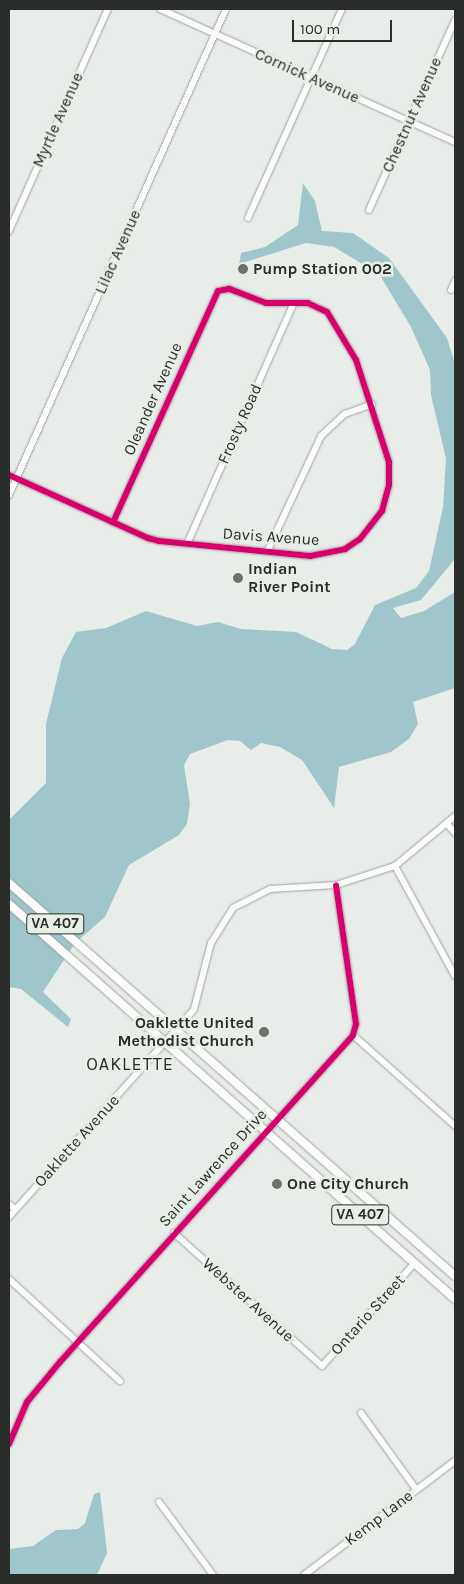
<!DOCTYPE html>
<html>
<head>
<meta charset="utf-8">
<style>
	body { margin:0 }
	#map { position:relative; width:464px; height:1584px; overflow:hidden; background:#e9ede9; font-family:Karla,sans-serif }
	div>[style] { position:absolute }
	.water>* { inset:0; background:#9fc7cb }
	.roads { filter:drop-shadow(0 0 1px #a0a3a0) drop-shadow(0 0 1px #a0a3a0) }
	.minor>* { height:6px; margin:-3px; padding:0 3px; transform-origin:3px; border-radius:3px; background:#fcfcfc }
	.major>* { height:8px; margin:-4px; padding:0 4px; transform-origin:4px; border-radius:4px; background:#fcfcfc }
	.cycleway>* { height:6px; margin:-3px; padding:0 3px; transform-origin:3px; border-radius:3px; background:#d6006c }
	.dots>* { width:14px; height:14px; translate:-50% -50%; box-sizing:border-box; border:2px solid #e8efe7; border-radius:50% }
	span { translate:-50% -50%; white-space:nowrap; text-align:center; line-height:1.15; -webkit-text-stroke:5px #e8efe7; paint-order:stroke }
	.shield-label span { padding:1px 4px; background:#e8efe7; border:1px solid; border-radius:4px; -webkit-text-stroke-width:0 }
	.shield-label { font-size:15px; color:#2b2d2a; font-weight:700 }
	.street-label { font-size:16px; color:#2b2d2a }
	.poi-label { font-size:16px; color:#2b2d2a; font-weight:700 }
	.left { translate:0 -50%; text-align:left }
	.right { translate:-100% -50%; text-align:right }
	.neighbourhood-label { font-size:18px; color:#2b2d2a; letter-spacing:1px }
	.frame { position:absolute; inset:0; border:10px solid #2b2d2a; pointer-events:none }
	.scale { position:absolute; left:292px; top:20px; width:100px; height:22px; box-sizing:border-box; border:2px solid #2b2d2a; border-top:0; padding-left:6px; font-size:15px; line-height:18px; white-space:nowrap; color:#2b2d2a; -webkit-text-stroke:4px #e8efe7; paint-order:stroke }
</style>
</head>
<body>
<div id="map">
	<div class="water">
		<div style="clip-path:polygon(303px 183px,315px 201px,322px 231px,353px 233px,389px 258px,447px 338px,455px 364px,455px 559px,421px 600px,393px 608px,401px 618px,424px 611px,455px 592px,455px 688px,413px 702px,418px 724px,409px 739px,391px 752px,339px 767px,334px 808px,302px 760px,280px 747px,261px 743px,251px 750px,240px 741px,228px 740px,190px 754px,184px 765px,190px 804px,187px 824px,179px 835px,129px 865px,105px 917px,75px 943px,43px 992px,71px 1019px,68px 1027px,21px 989px,9px 987px,9px 820px,46px 783px,46px 724px,62px 658px,76px 632px,106px 628px,146px 611px,197px 626px,218px 622px,241px 629px,296px 632px,332px 649px,347px 650px,355px 644px,375px 605px,416px 588px,429px 571px,443px 507px,446px 459px,431px 395px,430px 370px,411px 327px,379px 274px,334px 247px,306px 243px,239px 264px,241px 253px,265px 247px,298px 225px)"></div>
		<div style="clip-path:polygon(100px 1492px,107px 1553px,97px 1575px,9px 1575px,9px 1549px,33px 1546px,56px 1530px,78px 1529px,85px 1523px,94px 1494px)"></div>
	</div>
	<div class="roads">
		<div class="minor">
			<div style="left:160px;top:9px;width:324px;rotate:24.3deg"></div>
			<div style="left:369px;top:210px;width:209px;rotate:-65.6deg"></div>
			<div style="left:248px;top:218px;width:229px;rotate:-65.8deg"></div>
			<div style="left:9px;top:231px;width:243px;rotate:-66deg"></div>
			<div style="left:451px;top:290px;width:10px;rotate:-66deg"></div>
			<div style="left:9px;top:475px;width:153px;rotate:24.4deg"></div>
			<div style="left:148px;top:538px;width:11px;rotate:15deg"></div>
			<div style="left:159px;top:541px;width:152px;rotate:5.7deg"></div>
			<div style="left:310px;top:556px;width:36px;rotate:-11deg"></div>
			<div style="left:345px;top:549px;width:18px;rotate:-34deg"></div>
			<div style="left:360px;top:539px;width:36px;rotate:-52deg"></div>
			<div style="left:382px;top:511px;width:27px;rotate:-75deg"></div>
			<div style="left:389px;top:485px;width:23px;rotate:-90deg"></div>
			<div style="left:389px;top:462px;width:107px;rotate:-107.9deg"></div>
			<div style="left:356px;top:360px;width:56px;rotate:-121.1deg"></div>
			<div style="left:327px;top:312px;width:21px;rotate:-155deg"></div>
			<div style="left:308px;top:303px;width:42px;rotate:180deg"></div>
			<div style="left:266px;top:303px;width:40px;rotate:-159deg"></div>
			<div style="left:229px;top:289px;width:11px;rotate:170deg"></div>
			<div style="left:218px;top:291px;width:254px;rotate:114.4deg"></div>
			<div style="left:9px;top:495px;width:532px;rotate:-65.94deg"></div>
			<div style="left:187px;top:544px;width:264px;rotate:-66.1deg"></div>
			<div style="left:267px;top:552px;width:128px;rotate:-65deg"></div>
			<div style="left:321px;top:436px;width:33px;rotate:-43deg"></div>
			<div style="left:345px;top:414px;width:29px;rotate:-20deg"></div>
			<div style="left:447px;top:824px;width:12px;rotate:48deg"></div>
			<div style="left:395px;top:866px;width:125px;rotate:61.4deg"></div>
			<div style="left:353px;top:1035px;width:137px;rotate:41.7deg"></div>
			<div style="left:9px;top:1204px;width:8px;rotate:40deg"></div>
			<div style="left:9px;top:1217px;width:278px;rotate:-48.3deg"></div>
			<div style="left:194px;top:1009px;width:68px;rotate:-75.6deg"></div>
			<div style="left:211px;top:943px;width:41px;rotate:-57.8deg"></div>
			<div style="left:233px;top:908px;width:42px;rotate:-27.2deg"></div>
			<div style="left:270px;top:889px;width:66px;rotate:-3.5deg"></div>
			<div style="left:336px;top:885px;width:62px;rotate:-17.9deg"></div>
			<div style="left:395px;top:866px;width:78px;rotate:-39.8deg"></div>
			<div style="left:174px;top:1233px;width:199px;rotate:41.9deg"></div>
			<div style="left:322px;top:1366px;width:137px;rotate:-48deg"></div>
			<div style="left:9px;top:1279px;width:151px;rotate:42.6deg"></div>
			<div style="left:361px;top:1413px;width:94px;rotate:54.1deg"></div>
			<div style="left:9px;top:1444px;width:46px;rotate:-66.8deg"></div>
			<div style="left:27px;top:1402px;width:52px;rotate:-50.5deg"></div>
			<div style="left:60px;top:1362px;width:439px;rotate:-48.1deg"></div>
			<div style="left:353px;top:1035px;width:11px;rotate:-75deg"></div>
			<div style="left:356px;top:1024px;width:140px;rotate:-98.2deg"></div>
			<div style="left:159px;top:1502px;width:91px;rotate:53.5deg"></div>
			<div style="left:304px;top:1575px;width:189px;rotate:-37.1deg"></div>
		</div>
		<div class="major">
			<div style="left:9px;top:883px;width:594px;rotate:41.39deg"></div>
			<div style="left:9px;top:904px;width:596px;rotate:41.53deg"></div>
		</div>
	</div>
	<div class="cycleway">
		<div style="left:9px;top:475px;width:153px;rotate:24.4deg"></div>
		<div style="left:148px;top:538px;width:11px;rotate:15deg"></div>
		<div style="left:159px;top:541px;width:152px;rotate:5.7deg"></div>
		<div style="left:310px;top:556px;width:36px;rotate:-11deg"></div>
		<div style="left:345px;top:549px;width:18px;rotate:-34deg"></div>
		<div style="left:360px;top:539px;width:36px;rotate:-52deg"></div>
		<div style="left:382px;top:511px;width:27px;rotate:-75deg"></div>
		<div style="left:389px;top:485px;width:23px;rotate:-90deg"></div>
		<div style="left:389px;top:462px;width:107px;rotate:-107.9deg"></div>
		<div style="left:356px;top:360px;width:56px;rotate:-121.1deg"></div>
		<div style="left:327px;top:312px;width:21px;rotate:-155deg"></div>
		<div style="left:308px;top:303px;width:42px;rotate:180deg"></div>
		<div style="left:266px;top:303px;width:40px;rotate:-159deg"></div>
		<div style="left:229px;top:289px;width:11px;rotate:170deg"></div>
		<div style="left:218px;top:291px;width:254px;rotate:114.4deg"></div>
		<div style="left:9px;top:1444px;width:46px;rotate:-66.8deg"></div>
		<div style="left:27px;top:1402px;width:52px;rotate:-50.5deg"></div>
		<div style="left:60px;top:1362px;width:439px;rotate:-48.1deg"></div>
		<div style="left:353px;top:1035px;width:11px;rotate:-75deg"></div>
		<div style="left:356px;top:1024px;width:140px;rotate:-98.2deg"></div>
	</div>
	<div class="dots">
		<div style="left:243px;top:269px;background:#6e706d"></div>
		<div style="left:238px;top:578px;background:#6e706d"></div>
		<div style="left:264px;top:1032px;background:#6e706d"></div>
		<div style="left:277px;top:1184px;background:#6e706d"></div>
	</div>
	<div class="shield-label">
		<span style="left:55px;top:924px">VA 407</span>
		<span style="left:360px;top:1215px">VA 407</span>
	</div>
	<div class="street-label">
		<span style="left:307px;top:76px;rotate:24deg">Cornick Avenue</span>
		<span style="left:412px;top:115px;rotate:-66deg">Chestnut Avenue</span>
		<span style="left:58px;top:120px;rotate:-66deg">Myrtle Avenue</span>
		<span style="left:118px;top:252px;rotate:-66deg">Lilac Avenue</span>
		<span style="left:153px;top:399px;rotate:-66deg">Oleander Avenue</span>
		<span style="left:240px;top:424px;rotate:-66deg">Frosty Road</span>
		<span style="left:271px;top:537px;rotate:4deg">Davis Avenue</span>
		<span style="left:77px;top:1141px;rotate:-48deg">Oaklette Avenue</span>
		<span style="left:213px;top:1168px;rotate:-48deg">Saint Lawrence Drive</span>
		<span style="left:248px;top:1300px;rotate:42deg">Webster Avenue</span>
		<span style="left:368px;top:1315px;rotate:-48deg">Ontario Street</span>
		<span style="left:379px;top:1518px;rotate:-37deg">Kemp Lane</span>
	</div>
	<div class="poi-label">
		<span class="left" style="left:253px;top:269px">Pump Station 002</span>
		<span class="left" style="left:248px;top:578px">Indian<br>River Point</span>
		<span class="right" style="left:254px;top:1032px">Oaklette United<br>Methodist Church</span>
		<span class="left" style="left:287px;top:1184px">One City Church</span>
	</div>
	<div class="neighbourhood-label">
		<span style="left:130px;top:1064px">OAKLETTE</span>
	</div>
	<div class="frame"></div>
	<div class="scale">100 m</div>
</div>
</body>
</html>
